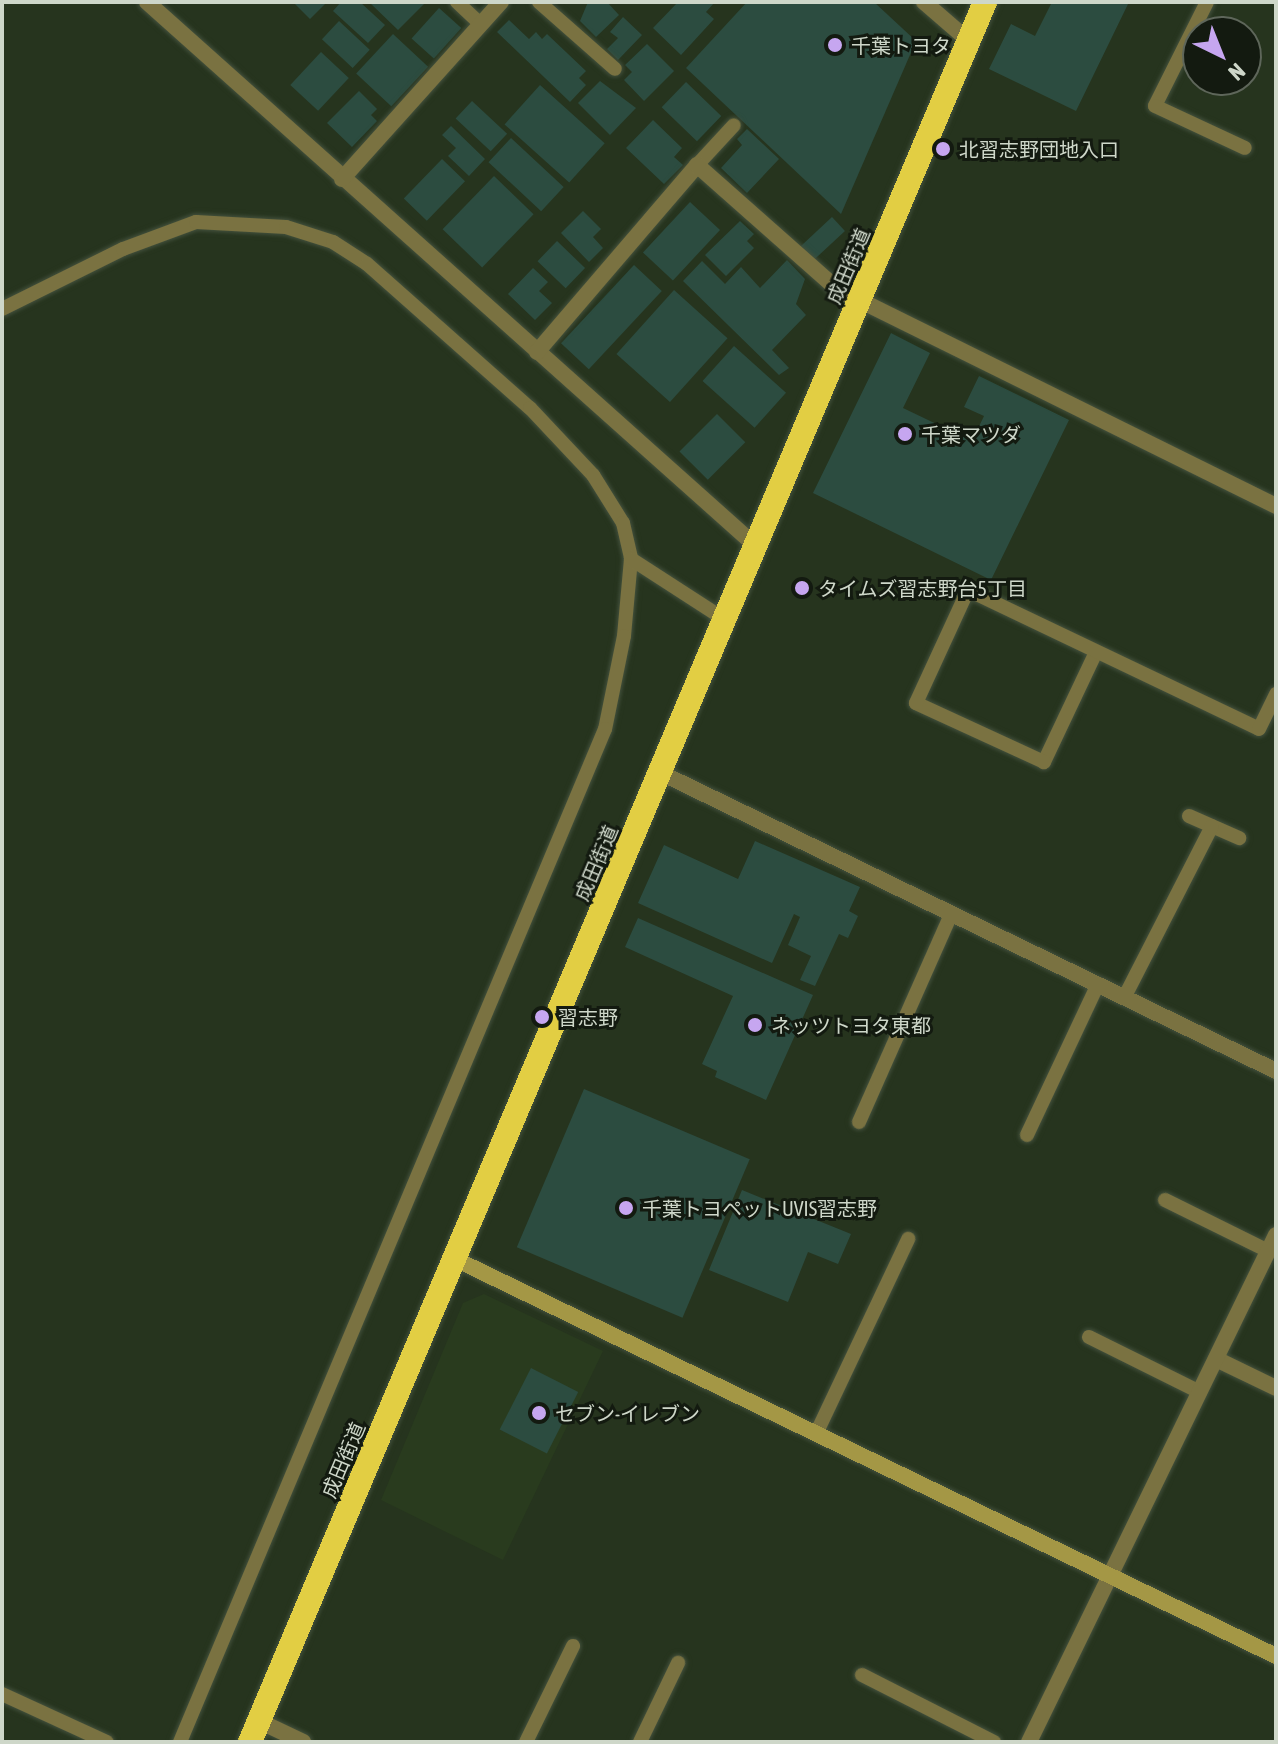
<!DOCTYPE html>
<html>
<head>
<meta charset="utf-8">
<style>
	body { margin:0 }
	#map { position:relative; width:1278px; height:1744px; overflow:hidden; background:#26341e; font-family:"Asap Condensed","Noto Sans JP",sans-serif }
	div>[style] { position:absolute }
	.built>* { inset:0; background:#293b1e }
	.building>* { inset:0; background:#2c4c40; transform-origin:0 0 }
	.roads { filter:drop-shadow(0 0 2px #44513d) drop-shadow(0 0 2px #44513d) }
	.lane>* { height:14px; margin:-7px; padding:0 7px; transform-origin:7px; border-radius:7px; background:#7a7241 }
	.street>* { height:16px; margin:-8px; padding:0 8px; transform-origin:8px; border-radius:8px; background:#7a7241 }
	.secondary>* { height:16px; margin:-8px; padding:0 8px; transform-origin:8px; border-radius:8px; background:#a49745 }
	.highway>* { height:24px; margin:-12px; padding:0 12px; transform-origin:12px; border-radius:12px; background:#e2ce43 }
	.dots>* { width:22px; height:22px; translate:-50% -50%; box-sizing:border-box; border:4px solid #131a10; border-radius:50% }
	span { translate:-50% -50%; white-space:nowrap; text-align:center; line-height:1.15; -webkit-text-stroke:6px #131a10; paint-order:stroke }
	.poi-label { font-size:20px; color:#ced7c9 }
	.left { translate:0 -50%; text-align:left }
	.street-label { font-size:20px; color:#ced7c9 }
	.frame { position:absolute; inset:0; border:4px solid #ced7c9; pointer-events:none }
	.north { position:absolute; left:1182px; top:16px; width:80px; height:80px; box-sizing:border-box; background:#131a10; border:2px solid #5e665a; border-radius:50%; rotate:137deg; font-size:22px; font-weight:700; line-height:32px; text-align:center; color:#ced7c9 }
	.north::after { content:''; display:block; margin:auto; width:28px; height:36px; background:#c6a6f0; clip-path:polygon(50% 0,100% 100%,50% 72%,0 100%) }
</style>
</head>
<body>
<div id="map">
	<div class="built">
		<div style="clip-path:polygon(484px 1294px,603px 1351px,503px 1560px,381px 1500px,463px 1303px)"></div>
	</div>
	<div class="building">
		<div style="clip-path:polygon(293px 2px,327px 2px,310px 19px)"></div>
		<div style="clip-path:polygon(341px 2px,360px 2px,385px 25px,368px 43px,333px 11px)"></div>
		<div style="clip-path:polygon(369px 2px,426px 2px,398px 30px)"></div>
		<div style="clip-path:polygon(588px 2px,607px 2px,619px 15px,596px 37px,580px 21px)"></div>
		<div style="clip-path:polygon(678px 2px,715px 2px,706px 12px,714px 19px,681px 55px,653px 28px)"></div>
		<div style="clip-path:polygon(747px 2px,874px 2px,916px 41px,841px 214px,686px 68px)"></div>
		<div style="clip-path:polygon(1052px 2px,1129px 2px,1076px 111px,989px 69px,1011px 24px,1035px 36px)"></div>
		<div style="left:439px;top:8px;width:30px;height:41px;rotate:42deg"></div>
		<div style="clip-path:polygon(623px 17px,642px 35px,618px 60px,607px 49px,618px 38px,610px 32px)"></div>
		<div style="clip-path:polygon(509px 20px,529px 39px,536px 32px,542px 39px,547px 34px,586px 71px,579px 78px,586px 85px,570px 102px,497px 32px)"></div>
		<div style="left:339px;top:21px;width:42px;height:25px;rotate:43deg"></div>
		<div style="left:393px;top:34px;width:48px;height:54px;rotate:43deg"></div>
		<div style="clip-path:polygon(647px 44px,674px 71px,644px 101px,624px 80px,632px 72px,625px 65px)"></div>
		<div style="left:321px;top:52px;width:38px;height:45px;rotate:43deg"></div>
		<div style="clip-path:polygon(600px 81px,636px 108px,610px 135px,578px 103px)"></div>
		<div style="left:686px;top:82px;width:49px;height:35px;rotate:44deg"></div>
		<div style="left:540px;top:85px;width:87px;height:53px;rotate:42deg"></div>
		<div style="clip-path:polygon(359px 91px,377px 109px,371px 115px,377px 121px,352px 147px,327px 123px)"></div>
		<div style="left:472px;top:101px;width:48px;height:24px;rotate:43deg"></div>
		<div style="clip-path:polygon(653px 120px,682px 148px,674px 157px,683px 165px,664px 184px,626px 148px)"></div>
		<div style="clip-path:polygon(451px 126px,485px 159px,469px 176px,448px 156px,456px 148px,442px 135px)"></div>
		<div style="clip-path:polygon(747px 129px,779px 159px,747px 193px,721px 168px,742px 145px,737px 139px)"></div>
		<div style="left:511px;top:138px;width:72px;height:33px;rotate:43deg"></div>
		<div style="left:442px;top:159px;width:32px;height:55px;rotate:44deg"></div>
		<div style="left:494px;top:176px;width:55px;height:74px;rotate:44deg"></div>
		<div style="left:690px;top:202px;width:41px;height:69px;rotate:43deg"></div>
		<div style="clip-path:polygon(583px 211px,601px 229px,593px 237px,603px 248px,589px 262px,561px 233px)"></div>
		<div style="left:832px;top:217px;width:19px;height:45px;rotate:47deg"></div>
		<div style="clip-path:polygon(740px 221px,754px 234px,747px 241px,754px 248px,726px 276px,705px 255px)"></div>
		<div style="left:557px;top:241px;width:39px;height:28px;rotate:44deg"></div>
		<div style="clip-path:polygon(787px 260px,805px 279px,796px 304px,806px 315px,772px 350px,789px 368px,779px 375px,683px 281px,702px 261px,725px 284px,741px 267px,760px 288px)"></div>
		<div style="left:634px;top:265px;width:38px;height:107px;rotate:43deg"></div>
		<div style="clip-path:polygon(533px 268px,548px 282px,539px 291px,552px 303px,535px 320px,508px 294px)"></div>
		<div style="left:674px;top:290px;width:72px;height:86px;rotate:42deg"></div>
		<div style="clip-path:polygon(891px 333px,930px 353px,903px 408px,972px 441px,984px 416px,964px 407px,979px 376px,1069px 420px,991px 580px,813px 493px)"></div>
		<div style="left:734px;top:346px;width:70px;height:47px;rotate:42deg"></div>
		<div style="left:717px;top:414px;width:40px;height:53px;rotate:45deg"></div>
		<div style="clip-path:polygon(755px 841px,860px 887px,849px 911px,858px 916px,848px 938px,839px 934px,815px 986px,800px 980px,811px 956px,788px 945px,800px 917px,794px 914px,772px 963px,638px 903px,664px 845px,738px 879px)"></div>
		<div style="clip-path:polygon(638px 918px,813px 995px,766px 1100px,715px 1077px,717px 1071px,702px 1064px,733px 996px,625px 947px)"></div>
		<div style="left:584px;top:1089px;width:180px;height:172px;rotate:23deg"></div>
		<div style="clip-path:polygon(742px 1190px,851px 1234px,838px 1264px,808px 1252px,788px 1302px,709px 1270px)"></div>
		<div style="left:531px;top:1368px;width:53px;height:69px;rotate:27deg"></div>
	</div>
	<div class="roads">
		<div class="lane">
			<div style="left:457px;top:2px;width:33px;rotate:43deg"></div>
			<div style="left:539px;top:2px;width:101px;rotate:41.4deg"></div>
			<div style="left:1207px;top:2px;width:116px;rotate:116.6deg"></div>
			<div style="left:1155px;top:106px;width:99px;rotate:25deg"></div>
			<div style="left:697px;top:165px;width:54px;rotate:-47.2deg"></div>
			<div style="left:2px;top:309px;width:135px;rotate:-26.4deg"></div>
			<div style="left:123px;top:249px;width:78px;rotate:-20.3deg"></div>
			<div style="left:196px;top:222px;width:90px;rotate:3.2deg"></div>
			<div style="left:286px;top:227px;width:49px;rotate:17.7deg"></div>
			<div style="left:333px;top:242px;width:40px;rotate:32.9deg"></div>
			<div style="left:367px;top:264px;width:217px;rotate:41.5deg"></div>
			<div style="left:530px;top:408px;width:92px;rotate:46.8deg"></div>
			<div style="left:593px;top:475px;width:57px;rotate:58deg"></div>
			<div style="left:623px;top:523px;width:37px;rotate:77deg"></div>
			<div style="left:631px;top:559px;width:77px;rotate:95.2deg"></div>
			<div style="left:624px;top:636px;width:95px;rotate:101.5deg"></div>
			<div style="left:605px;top:729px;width:1099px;rotate:112.76deg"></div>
			<div style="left:631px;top:559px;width:114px;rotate:32.9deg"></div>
			<div style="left:1096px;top:652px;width:122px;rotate:115.3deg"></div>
			<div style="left:1044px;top:762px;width:141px;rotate:-155.3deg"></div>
			<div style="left:916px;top:703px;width:124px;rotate:-65.3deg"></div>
			<div style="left:968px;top:590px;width:322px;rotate:25.5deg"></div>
			<div style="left:1259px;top:729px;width:39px;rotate:-64deg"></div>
			<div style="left:1189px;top:816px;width:55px;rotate:23.7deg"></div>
			<div style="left:1124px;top:998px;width:193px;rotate:-62.9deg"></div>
			<div style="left:859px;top:1122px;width:227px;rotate:-66.1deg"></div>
			<div style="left:1027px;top:1135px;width:167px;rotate:-64.8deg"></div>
			<div style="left:1165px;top:1200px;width:115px;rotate:26.3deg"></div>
			<div style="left:1089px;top:1337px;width:124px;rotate:26.4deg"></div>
			<div style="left:816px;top:1434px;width:216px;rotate:-64.7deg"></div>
			<div style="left:862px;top:1675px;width:148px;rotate:26.9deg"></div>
			<div style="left:2px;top:1694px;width:115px;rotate:24.6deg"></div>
			<div style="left:526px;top:1742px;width:107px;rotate:-63.9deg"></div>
			<div style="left:640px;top:1742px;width:88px;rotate:-64.3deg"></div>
		</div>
		<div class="street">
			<div style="left:147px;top:2px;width:818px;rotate:41.78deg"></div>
			<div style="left:924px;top:2px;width:60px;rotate:40.9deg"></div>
			<div style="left:342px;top:179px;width:238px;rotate:-48.1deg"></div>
			<div style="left:537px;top:352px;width:246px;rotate:-49.4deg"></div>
			<div style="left:697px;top:165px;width:187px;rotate:41.5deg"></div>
			<div style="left:837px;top:289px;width:490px;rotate:26.3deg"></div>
			<div style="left:661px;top:773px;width:683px;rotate:25.85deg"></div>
			<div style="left:1216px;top:1359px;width:67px;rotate:25.8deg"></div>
			<div style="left:259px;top:1721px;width:49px;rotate:25.5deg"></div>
			<div style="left:1029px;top:1742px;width:564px;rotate:-64.03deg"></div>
		</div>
		<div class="secondary">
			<div style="left:453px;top:1258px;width:914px;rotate:25.81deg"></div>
		</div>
		<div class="highway">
			<div style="left:250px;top:1742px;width:1889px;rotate:-67.1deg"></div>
		</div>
	</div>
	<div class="dots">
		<div style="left:835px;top:45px;background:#c6a6f0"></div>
		<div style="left:943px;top:149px;background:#c6a6f0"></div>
		<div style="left:905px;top:434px;background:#c6a6f0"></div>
		<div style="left:802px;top:588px;background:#c6a6f0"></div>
		<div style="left:542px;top:1017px;background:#c6a6f0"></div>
		<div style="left:755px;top:1025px;background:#c6a6f0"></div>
		<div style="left:626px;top:1208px;background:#c6a6f0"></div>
		<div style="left:539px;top:1413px;background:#c6a6f0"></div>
	</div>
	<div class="poi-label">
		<span class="left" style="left:851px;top:45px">千葉トヨタ</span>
		<span class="left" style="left:959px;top:149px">北習志野団地入口</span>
		<span class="left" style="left:921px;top:434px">千葉マツダ</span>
		<span class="left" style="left:818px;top:588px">タイムズ習志野台5丁目</span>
		<span class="left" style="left:558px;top:1017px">習志野</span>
		<span class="left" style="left:771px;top:1025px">ネッツトヨタ東都</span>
		<span class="left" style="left:642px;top:1208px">千葉トヨペットUVIS習志野</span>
		<span class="left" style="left:555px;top:1413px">セブン-イレブン</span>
	</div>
	<div class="street-label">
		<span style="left:848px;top:266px;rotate:-67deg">成田街道</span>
		<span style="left:596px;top:863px;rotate:-67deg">成田街道</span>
		<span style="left:343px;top:1460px;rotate:-67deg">成田街道</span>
	</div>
	<div class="frame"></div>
	<div class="north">N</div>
</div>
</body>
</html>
